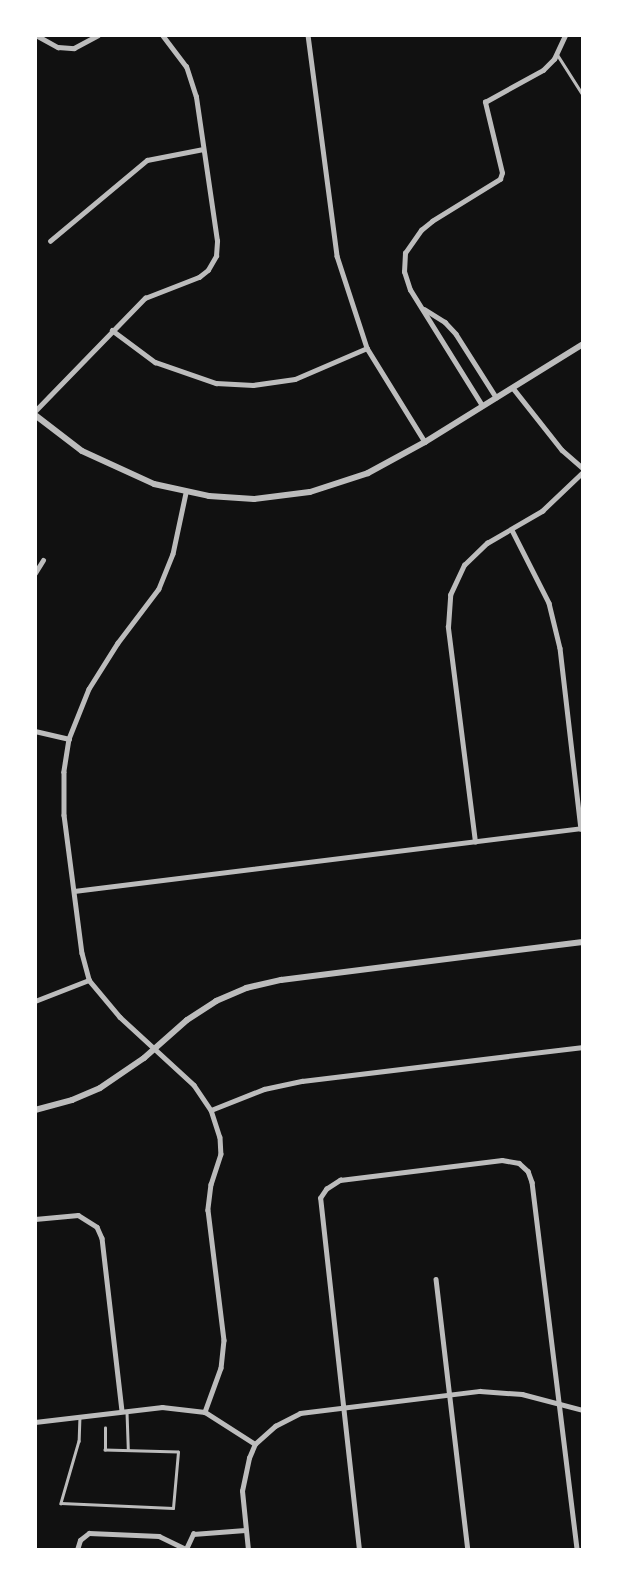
<!DOCTYPE html>
<html>
<head>
<meta charset="utf-8">
<style>
	body { margin:0 }
	#map { position:relative; width:618px; height:1585px; overflow:hidden; background:#111; font-family:Ubuntu,sans-serif }
	div>[style] { position:absolute }
	.service>* { height:2.5px; margin:-1.25px; padding:0 1.25px; transform-origin:1.25px; border-radius:1.25px; background:#bcbcbc }
	.minor>* { height:4.5px; margin:-2.25px; padding:0 2.25px; transform-origin:2.25px; border-radius:2.25px; background:#bcbcbc }
	.tertiary>* { height:6px; margin:-3px; padding:0 3px; transform-origin:3px; border-radius:3px; background:#bcbcbc }
	span { translate:-50% -50%; white-space:nowrap; text-align:center; line-height:1.15; -webkit-text-stroke:5px #fff; paint-order:stroke }
	.frame { position:absolute; inset:0; border:37px solid #fff; pointer-events:none }
</style>
</head>
<body>
<div id="map">
	<div class="service">
		<div style="left:557px;top:54px;width:49px;rotate:57.6deg"></div>
		<div style="left:127px;top:1412px;width:38px;rotate:88deg"></div>
		<div style="left:80px;top:1416px;width:25px;rotate:92deg"></div>
		<div style="left:79px;top:1441px;width:65px;rotate:106.2deg"></div>
		<div style="left:61px;top:1503px;width:112px;rotate:2.6deg"></div>
		<div style="left:173px;top:1508px;width:56px;rotate:-84.9deg"></div>
		<div style="left:178px;top:1452px;width:73px;rotate:-178.4deg"></div>
		<div style="left:105px;top:1450px;width:22px;rotate:-90deg"></div>
	</div>
	<div class="minor">
		<div style="left:36px;top:35px;width:25px;rotate:29deg"></div>
		<div style="left:58px;top:47px;width:16px;rotate:4deg"></div>
		<div style="left:74px;top:48px;width:27px;rotate:-28deg"></div>
		<div style="left:308px;top:35px;width:223px;rotate:82.5deg"></div>
		<div style="left:337px;top:256px;width:97px;rotate:71.9deg"></div>
		<div style="left:367px;top:348px;width:110px;rotate:58.3deg"></div>
		<div style="left:50px;top:241px;width:126px;rotate:-39.9deg"></div>
		<div style="left:147px;top:160px;width:57px;rotate:-11.1deg"></div>
		<div style="left:424px;top:309px;width:25px;rotate:32deg"></div>
		<div style="left:445px;top:322px;width:16px;rotate:47deg"></div>
		<div style="left:456px;top:334px;width:75px;rotate:57.6deg"></div>
		<div style="left:112px;top:330px;width:54px;rotate:36.7deg"></div>
		<div style="left:155px;top:362px;width:65px;rotate:19deg"></div>
		<div style="left:216px;top:383px;width:37px;rotate:3deg"></div>
		<div style="left:253px;top:385px;width:42px;rotate:-8.1deg"></div>
		<div style="left:295px;top:379px;width:78px;rotate:-23.3deg"></div>
		<div style="left:513px;top:388px;width:79px;rotate:51.7deg"></div>
		<div style="left:562px;top:450px;width:28px;rotate:41deg"></div>
		<div style="left:481px;top:404px;width:134px;rotate:-121.9deg"></div>
		<div style="left:410px;top:290px;width:19px;rotate:-108deg"></div>
		<div style="left:404px;top:272px;width:19px;rotate:-87deg"></div>
		<div style="left:405px;top:253px;width:28px;rotate:-55deg"></div>
		<div style="left:421px;top:230px;width:14px;rotate:-39deg"></div>
		<div style="left:432px;top:221px;width:80px;rotate:-31.7deg"></div>
		<div style="left:500px;top:179px;width:6px;rotate:-72deg"></div>
		<div style="left:502px;top:173px;width:73px;rotate:-103.5deg"></div>
		<div style="left:485px;top:102px;width:66px;rotate:-28.9deg"></div>
		<div style="left:543px;top:70px;width:16px;rotate:-45deg"></div>
		<div style="left:554px;top:59px;width:26px;rotate:-65deg"></div>
		<div style="left:35px;top:411px;width:158px;rotate:-45.8deg"></div>
		<div style="left:145px;top:298px;width:58px;rotate:-21.3deg"></div>
		<div style="left:199px;top:277px;width:11px;rotate:-38deg"></div>
		<div style="left:208px;top:270px;width:16px;rotate:-60deg"></div>
		<div style="left:216px;top:256px;width:15px;rotate:-86deg"></div>
		<div style="left:217px;top:241px;width:146px;rotate:-98.3deg"></div>
		<div style="left:196px;top:97px;width:32px;rotate:-108deg"></div>
		<div style="left:186px;top:67px;width:40px;rotate:-127deg"></div>
		<div style="left:186px;top:493px;width:62px;rotate:102deg"></div>
		<div style="left:173px;top:554px;width:38px;rotate:112deg"></div>
		<div style="left:159px;top:589px;width:68px;rotate:127.2deg"></div>
		<div style="left:118px;top:643px;width:54px;rotate:122.2deg"></div>
		<div style="left:89px;top:689px;width:54px;rotate:111.8deg"></div>
		<div style="left:69px;top:739px;width:33px;rotate:99deg"></div>
		<div style="left:64px;top:772px;width:43px;rotate:90deg"></div>
		<div style="left:64px;top:815px;width:139px;rotate:82.6deg"></div>
		<div style="left:82px;top:953px;width:28px;rotate:75deg"></div>
		<div style="left:89px;top:980px;width:48px;rotate:50deg"></div>
		<div style="left:120px;top:1017px;width:100px;rotate:42.6deg"></div>
		<div style="left:194px;top:1085px;width:30px;rotate:56deg"></div>
		<div style="left:211px;top:1110px;width:28px;rotate:72deg"></div>
		<div style="left:220px;top:1137px;width:17px;rotate:87deg"></div>
		<div style="left:221px;top:1154px;width:32px;rotate:108deg"></div>
		<div style="left:211px;top:1184px;width:26px;rotate:97deg"></div>
		<div style="left:208px;top:1210px;width:131px;rotate:83deg"></div>
		<div style="left:224px;top:1340px;width:28px;rotate:96deg"></div>
		<div style="left:221px;top:1368px;width:47px;rotate:110deg"></div>
		<div style="left:512px;top:530px;width:82px;rotate:63.1deg"></div>
		<div style="left:549px;top:603px;width:46px;rotate:76.3deg"></div>
		<div style="left:560px;top:648px;width:182px;rotate:83.4deg"></div>
		<div style="left:35px;top:573px;width:15px;rotate:-58deg"></div>
		<div style="left:35px;top:731px;width:35px;rotate:13deg"></div>
		<div style="left:475px;top:842px;width:217px;rotate:-97.2deg"></div>
		<div style="left:448px;top:627px;width:32px;rotate:-86deg"></div>
		<div style="left:450px;top:595px;width:33px;rotate:-65deg"></div>
		<div style="left:464px;top:565px;width:32px;rotate:-44deg"></div>
		<div style="left:487px;top:543px;width:64px;rotate:-30.2deg"></div>
		<div style="left:542px;top:511px;width:57px;rotate:-43.6deg"></div>
		<div style="left:74px;top:891px;width:513px;rotate:-7.06deg"></div>
		<div style="left:35px;top:1001px;width:58px;rotate:-21.3deg"></div>
		<div style="left:211px;top:1110px;width:57px;rotate:-21.6deg"></div>
		<div style="left:264px;top:1089px;width:39px;rotate:-12deg"></div>
		<div style="left:302px;top:1081px;width:283px;rotate:-6.9deg"></div>
		<div style="left:35px;top:1219px;width:43px;rotate:-5.3deg"></div>
		<div style="left:78px;top:1215px;width:22px;rotate:32deg"></div>
		<div style="left:97px;top:1227px;width:12px;rotate:66deg"></div>
		<div style="left:102px;top:1238px;width:174px;rotate:83.4deg"></div>
		<div style="left:436px;top:1279px;width:273px;rotate:83.3deg"></div>
		<div style="left:35px;top:1422px;width:128px;rotate:-6.7deg"></div>
		<div style="left:162px;top:1407px;width:43px;rotate:6.6deg"></div>
		<div style="left:205px;top:1412px;width:59px;rotate:32.6deg"></div>
		<div style="left:186px;top:1549px;width:17px;rotate:-65deg"></div>
		<div style="left:193px;top:1534px;width:52px;rotate:-4.4deg"></div>
		<div style="left:77px;top:1550px;width:10px;rotate:-73deg"></div>
		<div style="left:80px;top:1540px;width:11px;rotate:-38deg"></div>
		<div style="left:89px;top:1533px;width:70px;rotate:2.5deg"></div>
		<div style="left:159px;top:1536px;width:30px;rotate:26deg"></div>
		<div style="left:248px;top:1550px;width:59px;rotate:-95.8deg"></div>
		<div style="left:242px;top:1491px;width:34px;rotate:-78deg"></div>
		<div style="left:249px;top:1458px;width:15px;rotate:-67deg"></div>
		<div style="left:255px;top:1444px;width:27px;rotate:-42deg"></div>
		<div style="left:275px;top:1426px;width:28px;rotate:-27deg"></div>
		<div style="left:300px;top:1413px;width:181px;rotate:-7deg"></div>
		<div style="left:480px;top:1391px;width:42px;rotate:4.1deg"></div>
		<div style="left:522px;top:1394px;width:63px;rotate:14.7deg"></div>
		<div style="left:359px;top:1550px;width:354px;rotate:-96.3deg"></div>
		<div style="left:320px;top:1198px;width:11px;rotate:-56deg"></div>
		<div style="left:326px;top:1189px;width:17px;rotate:-33deg"></div>
		<div style="left:340px;top:1180px;width:163px;rotate:-7deg"></div>
		<div style="left:502px;top:1160px;width:17px;rotate:10deg"></div>
		<div style="left:519px;top:1163px;width:12px;rotate:42deg"></div>
		<div style="left:528px;top:1171px;width:12px;rotate:70deg"></div>
		<div style="left:532px;top:1182px;width:371px;rotate:83deg"></div>
	</div>
	<div class="tertiary">
		<div style="left:35px;top:415px;width:59px;rotate:37.5deg"></div>
		<div style="left:82px;top:451px;width:79px;rotate:24.6deg"></div>
		<div style="left:154px;top:484px;width:56px;rotate:12.3deg"></div>
		<div style="left:209px;top:496px;width:45px;rotate:3.8deg"></div>
		<div style="left:254px;top:499px;width:56px;rotate:-7.1deg"></div>
		<div style="left:310px;top:492px;width:61px;rotate:-18.1deg"></div>
		<div style="left:368px;top:473px;width:65px;rotate:-28.5deg"></div>
		<div style="left:425px;top:442px;width:186px;rotate:-31.8deg"></div>
		<div style="left:35px;top:1110px;width:38px;rotate:-15deg"></div>
		<div style="left:72px;top:1100px;width:30px;rotate:-23deg"></div>
		<div style="left:100px;top:1088px;width:53px;rotate:-34.3deg"></div>
		<div style="left:144px;top:1058px;width:57px;rotate:-41.5deg"></div>
		<div style="left:187px;top:1020px;width:35px;rotate:-33deg"></div>
		<div style="left:216px;top:1001px;width:33px;rotate:-23deg"></div>
		<div style="left:246px;top:988px;width:36px;rotate:-13deg"></div>
		<div style="left:281px;top:980px;width:304px;rotate:-7.2deg"></div>
	</div>
	<div class="frame"></div>
</div>
</body>
</html>
